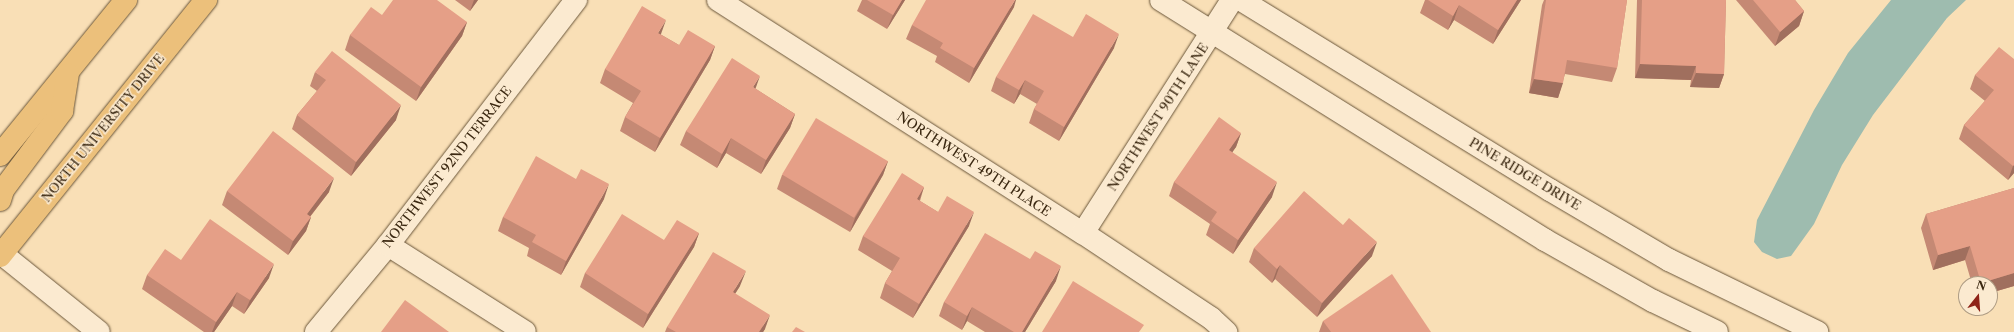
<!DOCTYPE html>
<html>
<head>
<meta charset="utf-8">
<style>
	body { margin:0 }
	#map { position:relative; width:2014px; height:332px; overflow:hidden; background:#f9dfb6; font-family:"Libre Caslon Text",serif }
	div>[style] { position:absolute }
	.water>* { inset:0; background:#9ebcaf }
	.roads { filter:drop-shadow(0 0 1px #6a563a) drop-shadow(0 0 1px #6a563a) }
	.minor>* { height:22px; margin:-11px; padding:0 11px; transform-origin:11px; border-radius:11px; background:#fbead0 }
	.tertiary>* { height:22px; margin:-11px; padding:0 11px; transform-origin:11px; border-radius:11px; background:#fbead0 }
	.primary>* { height:22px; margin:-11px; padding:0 11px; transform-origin:11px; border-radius:11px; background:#ecc07b }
	.wall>* { inset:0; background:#c58974 }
	.shaded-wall>* { inset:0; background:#a06f5e }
	.building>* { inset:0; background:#e59f87; transform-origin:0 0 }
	span { translate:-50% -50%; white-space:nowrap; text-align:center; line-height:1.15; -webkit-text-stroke:3px #fbead0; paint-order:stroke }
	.street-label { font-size:13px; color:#3b2811 }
	.north { position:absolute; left:1958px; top:276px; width:40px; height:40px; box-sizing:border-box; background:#fbead0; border:1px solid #ae9c84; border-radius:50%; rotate:17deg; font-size:11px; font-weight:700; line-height:16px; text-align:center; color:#3b2811 }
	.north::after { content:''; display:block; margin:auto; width:14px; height:18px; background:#8f2418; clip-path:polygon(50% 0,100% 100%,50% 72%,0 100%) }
</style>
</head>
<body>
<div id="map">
	<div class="water">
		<div style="clip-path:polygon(1891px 0,1966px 0,1947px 18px,1873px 115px,1842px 165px,1814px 224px,1791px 256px,1777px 259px,1762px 252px,1754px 242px,1757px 220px,1814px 110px,1848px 53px)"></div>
	</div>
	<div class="roads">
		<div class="minor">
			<div style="left:718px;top:0;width:433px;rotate:32.6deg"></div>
			<div style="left:1083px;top:233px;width:154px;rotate:33.6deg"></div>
			<div style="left:1211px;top:318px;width:21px;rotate:43deg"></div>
			<div style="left:1083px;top:233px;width:277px;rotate:-57.4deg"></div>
			<div style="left:388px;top:245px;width:162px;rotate:32.4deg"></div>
			<div style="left:2px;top:254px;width:124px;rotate:38.8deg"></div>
			<div style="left:316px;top:332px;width:113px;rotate:-50.4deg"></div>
			<div style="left:388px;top:245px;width:309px;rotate:-52.5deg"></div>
		</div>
		<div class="tertiary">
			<div style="left:1161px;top:0;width:453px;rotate:32deg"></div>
			<div style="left:1545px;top:240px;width:124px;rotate:29.5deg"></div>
			<div style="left:1653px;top:301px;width:71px;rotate:25.8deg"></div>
			<div style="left:1241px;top:0;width:363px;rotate:31.6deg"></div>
			<div style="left:1550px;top:190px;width:138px;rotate:30.5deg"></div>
			<div style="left:1669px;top:260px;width:165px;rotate:25.9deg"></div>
		</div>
		<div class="primary">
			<div style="left:0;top:155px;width:200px;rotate:-50.9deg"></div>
			<div style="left:0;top:200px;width:10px;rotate:-73deg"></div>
			<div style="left:3px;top:190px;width:99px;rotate:-53.2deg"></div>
			<div style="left:62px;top:111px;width:37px;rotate:-81deg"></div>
			<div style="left:0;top:256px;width:329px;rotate:-51.2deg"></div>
		</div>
	</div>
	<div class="wall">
		<div style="clip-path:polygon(455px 0,478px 0,470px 11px)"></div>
		<div style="clip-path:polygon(862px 0,905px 0,887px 29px,857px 11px)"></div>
		<div style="clip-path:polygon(1425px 0,1521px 0,1493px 44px,1454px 20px,1448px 30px,1420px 13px)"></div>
		<div style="clip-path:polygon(1544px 0,1627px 0,1617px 68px,1612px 82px,1565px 74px,1558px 98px,1529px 93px,1542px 5px)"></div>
		<div style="clip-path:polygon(1637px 0,1726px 0,1724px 74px,1719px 88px,1690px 87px,1691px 80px,1635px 78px)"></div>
		<div style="clip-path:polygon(1736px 0,1795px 0,1804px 11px,1799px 26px,1775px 46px)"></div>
		<div style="clip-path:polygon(1014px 7px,969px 83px,935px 62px,937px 56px,906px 39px,912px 25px)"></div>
		<div style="clip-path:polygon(382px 15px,467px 22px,462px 36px,416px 101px,345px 50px,350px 35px)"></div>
		<div style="clip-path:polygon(660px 34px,679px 45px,715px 46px,710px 60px,655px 152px,620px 131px,625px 117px,633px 103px,600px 83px,605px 69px)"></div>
		<div style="clip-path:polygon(1073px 37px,1114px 48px,1059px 141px,1029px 123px,1034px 109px,1037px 104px,1020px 94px,1014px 104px,991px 91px,996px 77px)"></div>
		<div style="clip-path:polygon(2014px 59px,2014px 173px,2008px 180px,1959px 139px,1964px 125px,1985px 101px,1970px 89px,1975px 75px)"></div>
		<div style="clip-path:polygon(315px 72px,396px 120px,351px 176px,292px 129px,297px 115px,317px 91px,310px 86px)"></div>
		<div style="clip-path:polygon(756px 89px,795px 114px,790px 128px,761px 174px,726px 153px,717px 168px,680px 145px,686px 131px)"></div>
		<div style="clip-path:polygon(1241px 133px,1236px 147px,1232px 152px,1272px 197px,1233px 254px,1206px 235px,1210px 224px,1169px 196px,1174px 182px)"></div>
		<div style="clip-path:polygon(888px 161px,883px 175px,850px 232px,777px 189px,782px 175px)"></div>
		<div style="clip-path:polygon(924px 187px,920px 201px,938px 212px,969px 226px,913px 318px,880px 298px,885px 283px,892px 271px,858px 250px,863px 236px)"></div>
		<div style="clip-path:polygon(2014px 188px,2014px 286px,1990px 293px,1990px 284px,1972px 284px,1965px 260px,1933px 270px,1921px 228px,1926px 214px)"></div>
		<div style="clip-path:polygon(227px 191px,329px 192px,310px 217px,311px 217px,306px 231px,288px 255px,222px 205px)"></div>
		<div style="clip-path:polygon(604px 199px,561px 275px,527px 256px,529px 248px,498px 231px,503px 217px)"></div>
		<div style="clip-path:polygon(699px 233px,694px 247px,643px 328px,580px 287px,585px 273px,664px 240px)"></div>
		<div style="clip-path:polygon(1254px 248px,1372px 256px,1317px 317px,1275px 279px,1272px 283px,1249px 262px)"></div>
		<div style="clip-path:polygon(181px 260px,269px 278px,244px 314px,232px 306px,214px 332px,204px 332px,142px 289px,147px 275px)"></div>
		<div style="clip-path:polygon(1056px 281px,1025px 332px,985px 332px,967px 321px,962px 330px,939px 316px,944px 302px)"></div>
		<div style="clip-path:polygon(740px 286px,735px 294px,765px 329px,763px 332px,665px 332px,667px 327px)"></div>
		<div style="clip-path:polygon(1323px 321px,1431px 332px,1319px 332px)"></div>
	</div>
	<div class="shaded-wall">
		<div style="clip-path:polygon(474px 0,478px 0,470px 11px)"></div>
		<div style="clip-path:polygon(902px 0,905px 0,887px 29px,893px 15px)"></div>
		<div style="clip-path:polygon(1015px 0,1016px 0,1014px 7px,969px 83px,974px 68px)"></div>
		<div style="clip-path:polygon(1517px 0,1521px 0,1493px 44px,1498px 30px)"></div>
		<div style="clip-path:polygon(1459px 5px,1454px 20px,1448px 30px,1453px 16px)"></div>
		<div style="clip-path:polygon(1804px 11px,1799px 26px,1775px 46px,1780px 32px)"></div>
		<div style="clip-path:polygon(666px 20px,661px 34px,653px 47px,658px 33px)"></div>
		<div style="clip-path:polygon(467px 22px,462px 36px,416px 101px,421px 87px)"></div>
		<div style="clip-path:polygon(1119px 34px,1114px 48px,1059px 141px,1064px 127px)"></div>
		<div style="clip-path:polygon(715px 46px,710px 60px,655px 152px,660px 138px)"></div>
		<div style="clip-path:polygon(1640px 64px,1696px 66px,1691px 80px,1635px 78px)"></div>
		<div style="clip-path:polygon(1696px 73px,1724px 74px,1719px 88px,1690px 87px)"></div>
		<div style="clip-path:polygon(760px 76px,755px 90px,753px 87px)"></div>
		<div style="clip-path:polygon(1534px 79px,1563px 83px,1558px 98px,1529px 93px)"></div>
		<div style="clip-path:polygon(1025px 80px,1020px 94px,1014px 104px,1019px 90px)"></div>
		<div style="clip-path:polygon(401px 105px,396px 120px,351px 176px,356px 162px)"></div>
		<div style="clip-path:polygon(795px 114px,790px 128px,761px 174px,766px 160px)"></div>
		<div style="clip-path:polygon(1241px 133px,1236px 147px,1224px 164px,1229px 150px)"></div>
		<div style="clip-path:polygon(731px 138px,726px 153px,717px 168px,722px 154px)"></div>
		<div style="clip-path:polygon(888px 161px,883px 175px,850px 232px,855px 218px)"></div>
		<div style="clip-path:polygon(2014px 165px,2014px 173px,2008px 180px,2013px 166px)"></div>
		<div style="clip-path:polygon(334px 178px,329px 192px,301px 228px,307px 214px)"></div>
		<div style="clip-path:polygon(1277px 182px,1272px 197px,1233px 254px,1238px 240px)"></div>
		<div style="clip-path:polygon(609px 184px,604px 199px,561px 275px,566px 261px)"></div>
		<div style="clip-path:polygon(924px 187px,919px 201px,917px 199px)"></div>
		<div style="clip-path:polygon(974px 212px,969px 226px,913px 318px,919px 304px)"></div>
		<div style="clip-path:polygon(311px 217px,306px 231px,288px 255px,293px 241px)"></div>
		<div style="clip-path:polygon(699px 233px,694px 247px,643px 328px,648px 314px)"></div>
		<div style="clip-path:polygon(1377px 242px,1372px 256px,1317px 317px,1322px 303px)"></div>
		<div style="clip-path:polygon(1970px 246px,1965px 260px,1933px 270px,1938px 255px)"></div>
		<div style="clip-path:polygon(274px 264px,269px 278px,244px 314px,250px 300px)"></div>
		<div style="clip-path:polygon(1280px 265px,1275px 279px,1272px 283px,1277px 269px)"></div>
		<div style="clip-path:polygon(1061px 266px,1056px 281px,1025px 332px,1022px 332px)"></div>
		<div style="clip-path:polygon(746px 271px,740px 286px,727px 306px,733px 292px)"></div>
		<div style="clip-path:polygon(2014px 273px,2014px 286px,1990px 293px,1990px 284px,1980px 284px,1981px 283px)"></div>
		<div style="clip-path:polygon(237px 292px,232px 306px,214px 332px,212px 332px,216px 322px)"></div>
		<div style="clip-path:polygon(972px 307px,967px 321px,962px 330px,967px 316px)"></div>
		<div style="clip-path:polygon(770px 315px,765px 329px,763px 332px,759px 332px)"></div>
	</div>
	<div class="building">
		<div style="clip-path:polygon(393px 0,437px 0,467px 22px,421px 87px,350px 35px,371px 7px,382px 15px)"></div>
		<div style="clip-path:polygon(867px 0,902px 0,893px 15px)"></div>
		<div style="clip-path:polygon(926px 0,1015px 0,974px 68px,940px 48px,943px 43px,912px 25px)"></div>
		<div style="clip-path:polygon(1428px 0,1517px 0,1498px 30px,1459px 5px,1453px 16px)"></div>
		<div style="clip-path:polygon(1546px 0,1627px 0,1617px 68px,1567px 60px,1563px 83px,1534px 79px)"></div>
		<div style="clip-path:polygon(1642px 0,1726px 0,1724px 74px,1696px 73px,1696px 66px,1640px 64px)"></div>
		<div style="clip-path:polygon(1753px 0,1795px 0,1804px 11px,1780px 32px)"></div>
		<div style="clip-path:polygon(642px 6px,666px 20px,658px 33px,679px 45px,688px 30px,715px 46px,660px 138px,625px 117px,641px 91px,605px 69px)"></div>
		<div style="clip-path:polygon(1033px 14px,1073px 37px,1086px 14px,1119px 34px,1064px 127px,1034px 109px,1044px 91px,1025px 80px,1019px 90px,996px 77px)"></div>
		<div style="clip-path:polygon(1999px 47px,2014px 59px,2014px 165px,2013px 166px,1964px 125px,1994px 90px,1975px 75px)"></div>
		<div style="clip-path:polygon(332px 51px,401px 105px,356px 162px,297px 115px,326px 80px,315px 72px)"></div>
		<div style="clip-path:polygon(732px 58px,760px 76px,753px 87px,795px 114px,766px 160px,731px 138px,722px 154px,686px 131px)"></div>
		<div style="clip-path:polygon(1219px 117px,1241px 133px,1229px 150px,1277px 182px,1238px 240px,1211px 221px,1217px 212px,1174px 182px)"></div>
		<div style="left:816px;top:118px;width:84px;height:66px;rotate:31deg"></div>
		<div style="clip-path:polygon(273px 131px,334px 178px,307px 214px,311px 217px,293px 241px,227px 191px)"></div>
		<div style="clip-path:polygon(536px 156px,576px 179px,581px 169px,609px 184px,566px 261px,532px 242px,536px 235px,503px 217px)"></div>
		<div style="clip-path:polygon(902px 173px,924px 187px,917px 199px,938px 212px,947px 196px,974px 212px,919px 304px,885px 283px,900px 258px,863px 236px)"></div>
		<div style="clip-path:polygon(2014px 188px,2014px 273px,1981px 283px,1970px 246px,1938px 255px,1926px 214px)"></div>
		<div style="clip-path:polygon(1304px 191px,1343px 225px,1349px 218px,1377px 242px,1322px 303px,1280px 265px,1277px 269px,1254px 248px)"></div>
		<div style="clip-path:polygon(622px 214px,664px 240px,677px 220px,699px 233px,648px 314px,585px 273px)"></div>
		<div style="clip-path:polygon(210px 219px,274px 264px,250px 300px,237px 292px,216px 322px,147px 275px,165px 249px,181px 260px)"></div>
		<div style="clip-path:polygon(985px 233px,1030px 259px,1035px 251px,1061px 266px,1022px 332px,1014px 332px,972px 307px,967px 316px,944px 302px)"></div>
		<div style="clip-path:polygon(713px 252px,746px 271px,733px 292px,770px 315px,759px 332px,676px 332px,667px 327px)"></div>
		<div style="clip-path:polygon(1392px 274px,1431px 332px,1331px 332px,1323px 321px)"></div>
		<div style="clip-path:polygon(1073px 281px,1144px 325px,1139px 332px,1042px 332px)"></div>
		<div style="clip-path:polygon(405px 300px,449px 332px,381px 332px)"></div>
		<div style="clip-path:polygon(796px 327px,805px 332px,792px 332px)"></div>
	</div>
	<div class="street-label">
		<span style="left:1158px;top:117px;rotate:-57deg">NORTHWEST 90TH LANE</span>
		<span style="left:103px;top:128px;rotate:-51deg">NORTH UNIVERSITY DRIVE</span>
		<span style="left:974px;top:164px;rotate:33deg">NORTHWEST 49TH PLACE</span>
		<span style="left:447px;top:167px;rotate:-52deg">NORTHWEST 92ND TERRACE</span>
		<span style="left:1525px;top:174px;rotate:31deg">PINE RIDGE DRIVE</span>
	</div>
	<div class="north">N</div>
</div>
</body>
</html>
